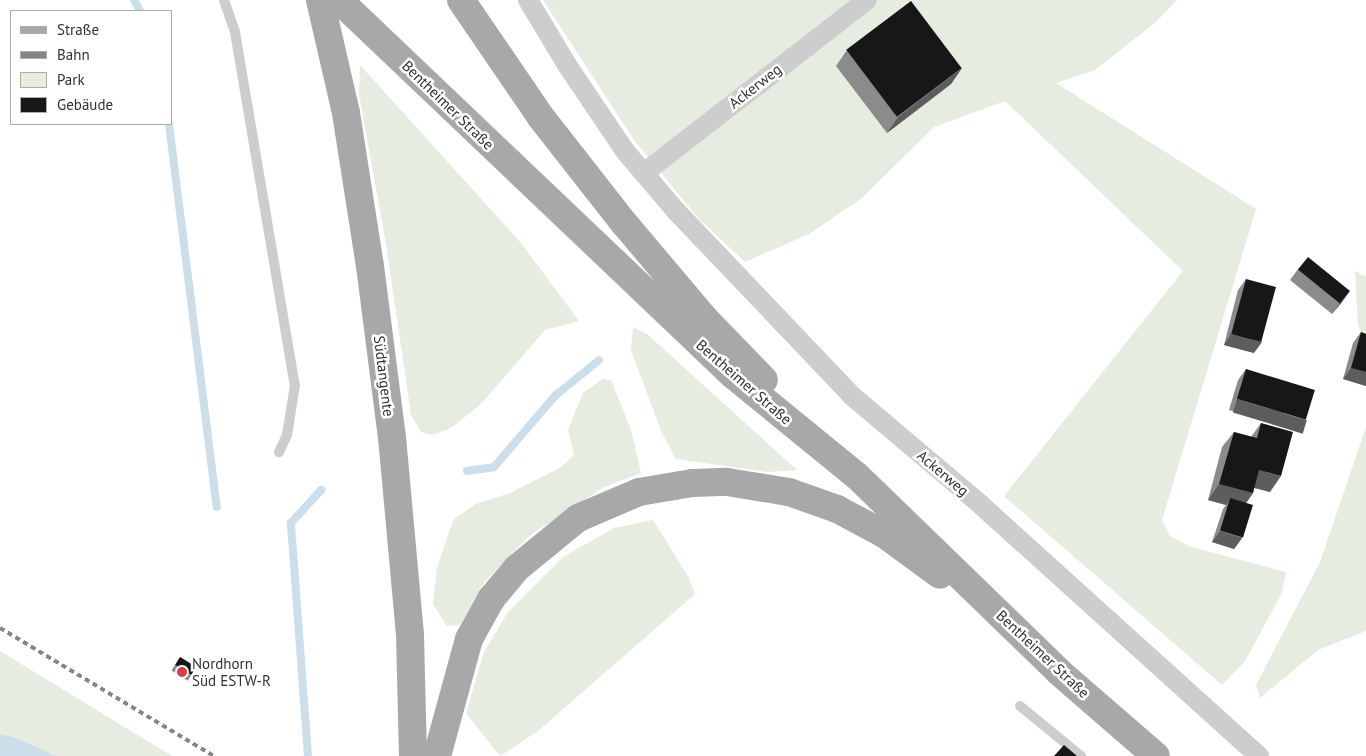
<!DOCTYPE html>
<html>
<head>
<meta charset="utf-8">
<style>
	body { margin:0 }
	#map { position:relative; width:1366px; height:756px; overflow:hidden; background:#fff; font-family:"PT Sans",sans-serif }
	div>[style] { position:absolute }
	.green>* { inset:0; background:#e6ecdf }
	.water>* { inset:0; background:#cddeeb }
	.stream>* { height:8px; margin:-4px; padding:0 4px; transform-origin:4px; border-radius:4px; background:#cddeeb }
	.service>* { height:10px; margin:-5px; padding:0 5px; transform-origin:5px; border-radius:5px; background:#cdcdcd }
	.minor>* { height:20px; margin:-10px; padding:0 10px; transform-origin:10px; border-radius:10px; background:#cdcdcd }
	.primary>* { height:28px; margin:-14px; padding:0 14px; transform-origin:14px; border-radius:14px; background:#a8a8a8 }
	.rail>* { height:4px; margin-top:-2px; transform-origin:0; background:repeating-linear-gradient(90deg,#858585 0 5px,transparent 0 9px) }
	.wall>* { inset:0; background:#8b8b8b; transform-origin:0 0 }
	.shaded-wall>* { inset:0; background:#5d5d5d; transform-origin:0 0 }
	.building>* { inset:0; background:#171717; transform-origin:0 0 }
	.dots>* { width:14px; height:14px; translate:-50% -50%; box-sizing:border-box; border:2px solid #fff; border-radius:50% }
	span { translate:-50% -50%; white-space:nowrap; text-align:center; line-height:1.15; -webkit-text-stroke:5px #fff; paint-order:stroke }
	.street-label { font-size:15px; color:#303030 }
	.poi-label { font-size:15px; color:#303030 }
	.left { translate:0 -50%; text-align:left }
	.legend { position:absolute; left:10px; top:10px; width:162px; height:115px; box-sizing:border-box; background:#fff; border:1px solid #acacac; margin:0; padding:6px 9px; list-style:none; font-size:15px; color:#303030 }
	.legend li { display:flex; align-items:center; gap:10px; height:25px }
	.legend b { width:25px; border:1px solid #acacac }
</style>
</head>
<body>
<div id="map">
	<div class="green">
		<div style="clip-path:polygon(543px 0,1177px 0,1155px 23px,1095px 70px,1056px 83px,1256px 209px,1162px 520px,1170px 536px,1191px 547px,1286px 572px,1282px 593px,1245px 661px,1222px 685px,1004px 496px,1183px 271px,1005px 101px,934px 127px,862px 198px,809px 234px,745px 262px,699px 219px,634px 140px)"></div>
		<div style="clip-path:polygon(360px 65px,521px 243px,579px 321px,545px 330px,481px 404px,451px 428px,432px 435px,421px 432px,411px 415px,387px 250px,359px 94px)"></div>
		<div style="clip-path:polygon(1355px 271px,1366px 277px,1366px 346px,1358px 325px)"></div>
		<div style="clip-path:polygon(633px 327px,647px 334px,797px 470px,768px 472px,676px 459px,662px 433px,631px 350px)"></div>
		<div style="clip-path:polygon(603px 379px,611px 380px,631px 430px,641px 473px,604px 487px,529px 536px,485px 581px,460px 625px,447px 626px,433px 604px,437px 568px,453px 520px,476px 504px,510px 493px,560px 468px,574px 455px,568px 430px,583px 393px)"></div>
		<div style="clip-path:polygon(1366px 427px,1366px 631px,1318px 650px,1260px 698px,1256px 685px,1320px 562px)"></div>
		<div style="clip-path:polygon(653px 520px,689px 578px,695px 594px,538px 731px,500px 756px,466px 713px,484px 652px,508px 612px,563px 557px,614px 528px)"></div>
		<div style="clip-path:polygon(0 651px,172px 756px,56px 756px,0 734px)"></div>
	</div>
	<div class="water">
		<div style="clip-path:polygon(0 734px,13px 737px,56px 756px,0 756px)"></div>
	</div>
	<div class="stream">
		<div style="left:134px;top:0;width:13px;rotate:61deg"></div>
		<div style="left:169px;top:124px;width:386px;rotate:82.9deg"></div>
		<div style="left:467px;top:471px;width:27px;rotate:-8deg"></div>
		<div style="left:494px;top:467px;width:95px;rotate:-49.3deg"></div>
		<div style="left:556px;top:395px;width:55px;rotate:-39.1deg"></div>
		<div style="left:308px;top:756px;width:234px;rotate:-94.2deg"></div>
		<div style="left:291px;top:523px;width:45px;rotate:-47.7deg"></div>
	</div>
	<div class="service">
		<div style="left:224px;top:0;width:34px;rotate:71deg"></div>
		<div style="left:235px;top:32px;width:358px;rotate:80.4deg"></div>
		<div style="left:295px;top:385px;width:51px;rotate:99.1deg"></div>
		<div style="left:287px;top:435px;width:19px;rotate:115deg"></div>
		<div style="left:1020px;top:706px;width:79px;rotate:39.3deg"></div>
	</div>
	<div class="minor">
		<div style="left:528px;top:0;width:76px;rotate:59deg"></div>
		<div style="left:567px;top:65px;width:104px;rotate:56deg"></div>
		<div style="left:625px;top:151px;width:80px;rotate:49.6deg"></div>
		<div style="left:677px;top:212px;width:253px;rotate:46.4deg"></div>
		<div style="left:851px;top:395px;width:170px;rotate:40.2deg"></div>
		<div style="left:981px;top:505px;width:375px;rotate:42.1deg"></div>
		<div style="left:644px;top:173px;width:282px;rotate:-37.8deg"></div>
	</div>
	<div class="primary">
		<div style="left:320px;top:0;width:116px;rotate:77deg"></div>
		<div style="left:346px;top:113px;width:155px;rotate:81.1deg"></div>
		<div style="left:370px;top:266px;width:172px;rotate:82.7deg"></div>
		<div style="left:392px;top:437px;width:199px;rotate:84.8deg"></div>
		<div style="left:410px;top:635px;width:121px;rotate:88.6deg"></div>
		<div style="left:339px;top:0;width:544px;rotate:43.58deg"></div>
		<div style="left:733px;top:375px;width:160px;rotate:39.2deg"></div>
		<div style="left:857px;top:476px;width:281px;rotate:44.1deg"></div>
		<div style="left:1059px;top:672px;width:128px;rotate:40.9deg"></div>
		<div style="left:461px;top:0;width:140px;rotate:55.7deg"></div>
		<div style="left:540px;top:116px;width:136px;rotate:51.9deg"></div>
		<div style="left:624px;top:223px;width:124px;rotate:49.9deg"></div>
		<div style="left:704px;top:318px;width:86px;rotate:45.9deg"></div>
		<div style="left:437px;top:756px;width:121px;rotate:-74.7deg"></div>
		<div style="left:469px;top:639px;width:46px;rotate:-61.2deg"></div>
		<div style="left:491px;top:599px;width:40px;rotate:-50deg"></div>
		<div style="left:517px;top:568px;width:79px;rotate:-39.3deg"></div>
		<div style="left:578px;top:518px;width:66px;rotate:-23.1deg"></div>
		<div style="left:639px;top:492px;width:54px;rotate:-9.6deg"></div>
		<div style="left:692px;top:483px;width:35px;rotate:-2deg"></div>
		<div style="left:727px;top:482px;width:63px;rotate:9.2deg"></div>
		<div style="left:789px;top:492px;width:51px;rotate:19.5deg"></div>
		<div style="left:837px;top:509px;width:53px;rotate:28deg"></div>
		<div style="left:884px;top:534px;width:69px;rotate:36.2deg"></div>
	</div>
	<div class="rail">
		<div style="left:0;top:628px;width:249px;rotate:30.9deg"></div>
	</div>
	<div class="wall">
		<div style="clip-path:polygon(847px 50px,962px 68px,951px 84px,887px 133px,836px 66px)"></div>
		<div style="clip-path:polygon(1298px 269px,1342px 302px,1332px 314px,1290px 280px)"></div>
		<div style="clip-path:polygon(1246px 279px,1254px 353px,1224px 345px,1238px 290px)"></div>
		<div style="clip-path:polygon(1361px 332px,1366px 334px,1366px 386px,1343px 379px,1353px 343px)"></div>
		<div style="clip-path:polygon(1246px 369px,1299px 431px,1229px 410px,1238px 380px)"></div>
		<div style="clip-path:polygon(1261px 423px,1270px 492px,1254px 488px,1253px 493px,1246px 503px,1242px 538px,1234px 549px,1212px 542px,1223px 509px,1226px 505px,1208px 500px,1222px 447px,1234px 432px,1251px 437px)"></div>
		<div style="left:180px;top:657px;width:19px;height:16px;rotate:32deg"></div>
	</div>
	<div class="shaded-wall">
		<div style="clip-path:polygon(962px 68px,951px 84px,887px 133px,898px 117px)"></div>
		<div style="clip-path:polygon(1350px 291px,1342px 302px,1332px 314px,1340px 303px)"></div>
		<div style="clip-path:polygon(1231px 334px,1262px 342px,1254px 353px,1224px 345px)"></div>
		<div style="clip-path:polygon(1351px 368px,1366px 372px,1366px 386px,1343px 379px)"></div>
		<div style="left:1237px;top:399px;width:73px;height:14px;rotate:17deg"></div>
		<div style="clip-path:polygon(1259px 470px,1281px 476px,1270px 492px,1248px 486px)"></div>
		<div style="clip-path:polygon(1219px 484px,1253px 493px,1242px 509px,1230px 498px,1226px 505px,1208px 500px)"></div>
		<div style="clip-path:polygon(1220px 531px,1242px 538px,1234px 549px,1212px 542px)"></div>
	</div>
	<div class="building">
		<div style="left:911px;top:1px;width:84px;height:81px;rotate:53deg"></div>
		<div style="left:1308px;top:257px;width:54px;height:16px;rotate:39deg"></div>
		<div style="left:1246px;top:279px;width:31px;height:57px;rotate:15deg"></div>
		<div style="clip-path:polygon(1361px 332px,1366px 334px,1366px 372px,1351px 368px)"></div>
		<div style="left:1246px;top:369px;width:72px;height:31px;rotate:17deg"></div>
		<div style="clip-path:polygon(1261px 423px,1293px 432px,1281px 476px,1259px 470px,1253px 493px,1219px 484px,1234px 432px,1257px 438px)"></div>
		<div style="left:1230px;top:498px;width:24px;height:34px;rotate:17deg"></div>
		<div style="left:180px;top:657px;width:19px;height:9px;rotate:32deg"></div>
		<div style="clip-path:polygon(1064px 745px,1077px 756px,1054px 756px)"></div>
	</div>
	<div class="dots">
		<div style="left:182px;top:672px;background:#dc3d43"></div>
	</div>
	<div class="street-label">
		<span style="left:755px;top:86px;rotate:-38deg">Ackerweg</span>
		<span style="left:448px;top:105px;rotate:44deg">Bentheimer Straße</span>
		<span style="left:384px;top:376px;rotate:83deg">Südtangente</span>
		<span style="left:744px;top:382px;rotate:41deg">Bentheimer Straße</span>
		<span style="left:943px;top:473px;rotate:40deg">Ackerweg</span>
		<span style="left:1043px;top:654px;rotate:43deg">Bentheimer Straße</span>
	</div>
	<div class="poi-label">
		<span class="left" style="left:192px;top:672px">Nordhorn<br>Süd ESTW-R</span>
	</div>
	<ul class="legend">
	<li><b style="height:6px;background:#a8a8a8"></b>Straße</li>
	<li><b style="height:6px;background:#858585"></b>Bahn</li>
	<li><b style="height:14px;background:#e6ecdf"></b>Park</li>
	<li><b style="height:14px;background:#171717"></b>Gebäude</li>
	</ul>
</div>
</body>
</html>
